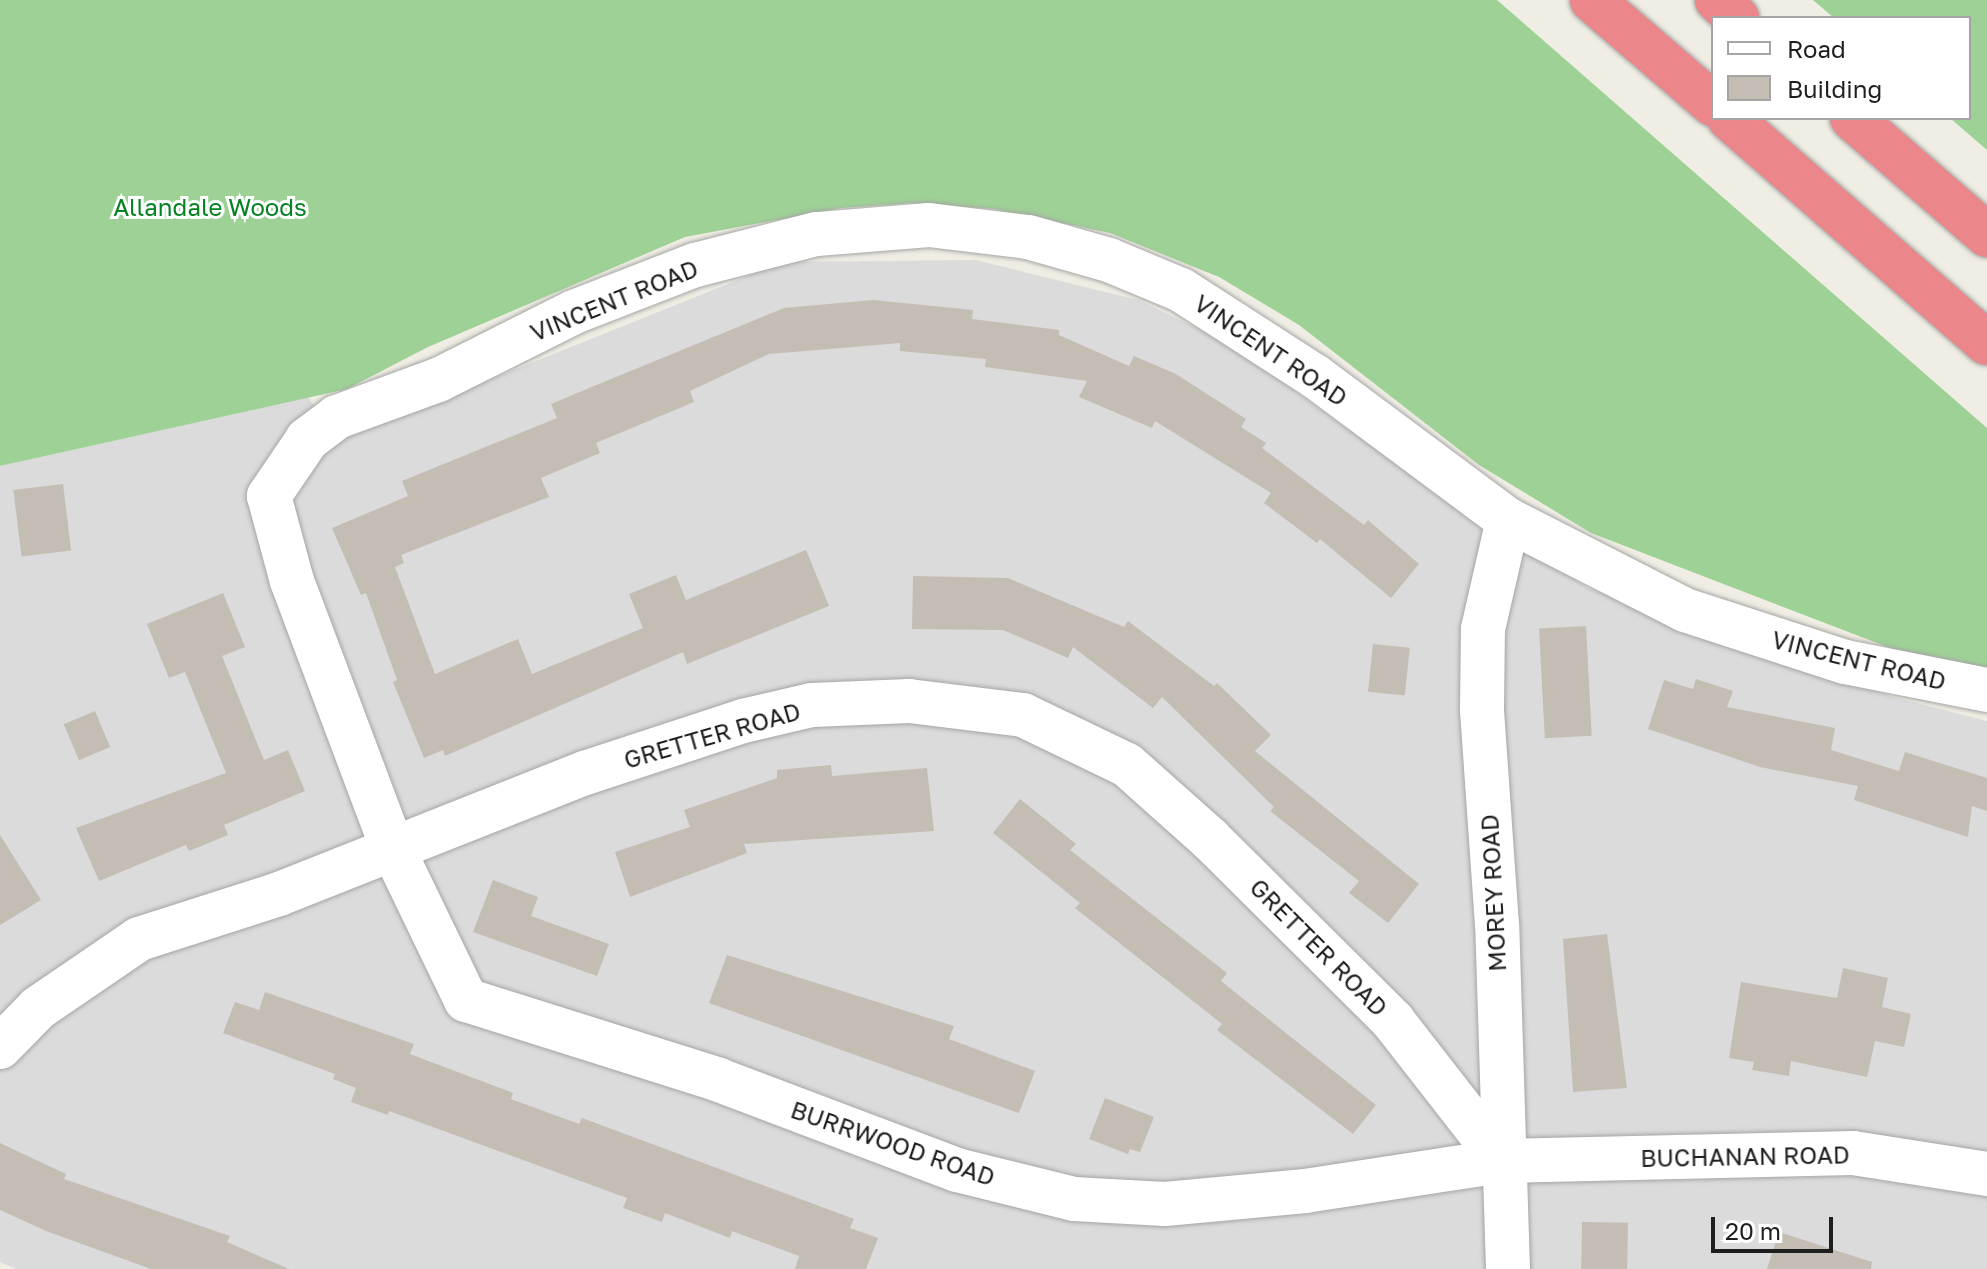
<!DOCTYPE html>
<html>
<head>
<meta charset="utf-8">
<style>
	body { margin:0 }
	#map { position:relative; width:1987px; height:1269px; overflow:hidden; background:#f0eee4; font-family:"Golos Text",sans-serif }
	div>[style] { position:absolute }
	.residential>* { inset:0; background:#dcdbdb }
	.forest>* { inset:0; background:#9ed196 }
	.building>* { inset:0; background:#c4bdb3; transform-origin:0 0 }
	.roads { filter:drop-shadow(0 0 2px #a5a5a5) drop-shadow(0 0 2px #a5a5a5) }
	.minor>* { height:44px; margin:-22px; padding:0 22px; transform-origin:22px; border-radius:22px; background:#fff }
	.highway>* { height:44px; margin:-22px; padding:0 22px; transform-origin:22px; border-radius:22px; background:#eb878a }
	span { translate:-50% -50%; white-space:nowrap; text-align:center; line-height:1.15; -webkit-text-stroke:6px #fff; paint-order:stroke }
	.park-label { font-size:24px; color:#058323 }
	.street-label { font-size:24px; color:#1e1e1e }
	.legend { position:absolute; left:1711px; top:16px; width:260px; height:104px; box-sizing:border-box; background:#fff; border:2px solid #a5a5a5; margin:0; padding:10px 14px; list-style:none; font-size:24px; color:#1e1e1e }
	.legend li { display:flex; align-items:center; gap:16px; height:40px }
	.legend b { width:40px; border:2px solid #a5a5a5 }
	.scale { position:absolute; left:1711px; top:1217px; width:122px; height:36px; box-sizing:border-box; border:4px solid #1e1e1e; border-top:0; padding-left:10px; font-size:24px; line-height:28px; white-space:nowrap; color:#1e1e1e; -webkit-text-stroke:6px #fff; paint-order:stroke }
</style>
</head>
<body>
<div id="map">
	<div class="residential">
		<div style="clip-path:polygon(976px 260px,1138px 300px,1226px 342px,1440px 495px,1588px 588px,1893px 697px,1987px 721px,1987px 1269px,16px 1269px,0 1262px,0 466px,308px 397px,339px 440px,783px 262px)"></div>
	</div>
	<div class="forest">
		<div style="clip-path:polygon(0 0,1497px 0,1987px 428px,1987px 678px,1937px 666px,1591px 533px,1479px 465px,1299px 325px,1219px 277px,1110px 233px,994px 209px,913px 203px,841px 208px,685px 237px,428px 347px,347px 389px,0 466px)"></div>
		<div style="clip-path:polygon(1813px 0,1987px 0,1987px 150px,1950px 118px,1969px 118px,1969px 18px,1834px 18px)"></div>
	</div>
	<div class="building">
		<div style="clip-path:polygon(873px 300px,973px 310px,972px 319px,1059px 330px,1059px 335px,1129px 366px,1134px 356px,1176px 374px,1246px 419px,1241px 427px,1266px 443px,1262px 448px,1364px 525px,1368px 520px,1419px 564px,1391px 598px,1320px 539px,1317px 543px,1264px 503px,1271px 493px,1155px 421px,1152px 428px,1079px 397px,1087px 381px,985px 367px,986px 359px,900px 351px,900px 343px,769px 354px,690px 391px,694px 402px,596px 443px,600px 453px,541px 478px,549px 497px,401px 555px,404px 563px,395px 567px,435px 674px,518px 639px,532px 674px,643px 628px,629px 594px,676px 575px,686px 600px,806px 550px,829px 606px,687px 664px,683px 652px,445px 756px,443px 750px,424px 758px,393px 682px,397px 680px,366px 593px,361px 595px,332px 528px,408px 496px,402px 481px,557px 418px,551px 404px,594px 386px,784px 308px)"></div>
		<div style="left:63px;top:484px;width:67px;height:50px;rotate:83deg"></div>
		<div style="clip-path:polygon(913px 576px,1008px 578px,1124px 627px,1128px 621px,1214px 686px,1217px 683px,1271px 735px,1255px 751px,1419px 884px,1388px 923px,1349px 893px,1359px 881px,1270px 811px,1274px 807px,1162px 697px,1153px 708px,1073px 647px,1068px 658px,1003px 630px,912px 629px)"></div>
		<div style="clip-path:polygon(223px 593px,245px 647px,222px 656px,264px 760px,288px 750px,305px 791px,224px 825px,228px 835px,189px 851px,186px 845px,99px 881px,76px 828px,226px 773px,185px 672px,169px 678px,147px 624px)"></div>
		<div style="left:1586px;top:626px;width:110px;height:47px;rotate:87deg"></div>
		<div style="left:1373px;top:644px;width:37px;height:48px;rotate:6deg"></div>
		<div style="clip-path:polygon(1696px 679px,1733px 691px,1727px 707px,1835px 728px,1831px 750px,1899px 771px,1905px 752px,1987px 778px,1987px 811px,1972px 806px,1968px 837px,1854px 800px,1858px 786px,1760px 767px,1648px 729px,1664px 680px,1693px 689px)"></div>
		<div style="left:95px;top:711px;width:39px;height:34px;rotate:67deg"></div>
		<div style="clip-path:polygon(831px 765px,832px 776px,927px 768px,934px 831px,744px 844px,747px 853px,630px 897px,615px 852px,690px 827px,684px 810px,777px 778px,777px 770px)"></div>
		<div style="clip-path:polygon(1020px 799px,1076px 844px,1070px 850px,1227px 973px,1221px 981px,1376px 1105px,1353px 1134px,1217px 1030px,1222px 1024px,1075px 908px,1080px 903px,993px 833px)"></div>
		<div style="clip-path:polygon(0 835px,41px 900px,0 925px)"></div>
		<div style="clip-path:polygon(493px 880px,538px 897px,531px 916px,609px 944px,597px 976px,473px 932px)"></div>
		<div style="clip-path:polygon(1607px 934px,1627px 1088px,1573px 1092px,1563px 939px)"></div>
		<div style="clip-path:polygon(727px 955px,954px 1026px,949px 1039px,1035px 1071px,1019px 1113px,709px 1003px)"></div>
		<div style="clip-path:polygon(1843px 968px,1888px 978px,1882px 1007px,1911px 1014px,1904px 1047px,1875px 1041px,1867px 1077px,1791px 1061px,1789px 1076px,1752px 1070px,1754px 1062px,1729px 1058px,1741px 982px,1837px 998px)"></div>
		<div style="clip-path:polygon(265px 992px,414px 1044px,410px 1054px,513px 1093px,511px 1099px,579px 1124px,582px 1118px,854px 1219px,850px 1228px,878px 1238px,866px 1269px,795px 1269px,799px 1256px,732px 1231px,730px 1238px,665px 1213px,662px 1222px,623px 1208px,627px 1198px,389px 1111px,388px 1115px,351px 1102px,356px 1088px,333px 1079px,335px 1074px,223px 1033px,235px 1002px,259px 1010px)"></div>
		<div style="clip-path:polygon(1105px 1098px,1154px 1117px,1140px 1152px,1130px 1149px,1128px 1154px,1089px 1139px)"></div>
		<div style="clip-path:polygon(0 1143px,66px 1174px,64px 1179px,230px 1236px,227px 1242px,289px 1269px,151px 1269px,46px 1231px,0 1210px)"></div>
		<div style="left:1582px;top:1222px;width:46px;height:47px;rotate:1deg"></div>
		<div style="clip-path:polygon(1779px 1232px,1872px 1262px,1871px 1269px,1767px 1269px)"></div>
	</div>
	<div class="roads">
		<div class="minor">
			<div style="left:1987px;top:690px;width:145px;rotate:-168.8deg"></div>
			<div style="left:1845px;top:662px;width:168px;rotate:-162deg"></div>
			<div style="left:1685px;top:610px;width:199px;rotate:-153deg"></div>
			<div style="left:1508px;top:520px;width:239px;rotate:-143.3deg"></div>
			<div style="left:1316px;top:377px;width:161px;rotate:-147.2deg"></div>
			<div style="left:1181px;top:290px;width:78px;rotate:-157.4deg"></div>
			<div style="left:1109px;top:260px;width:84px;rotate:-164.1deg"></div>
			<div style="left:1028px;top:237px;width:100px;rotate:-173.1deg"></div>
			<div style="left:929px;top:225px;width:113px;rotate:175.4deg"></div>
			<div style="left:816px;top:234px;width:125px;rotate:165.6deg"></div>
			<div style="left:695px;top:265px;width:130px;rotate:158.8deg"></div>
			<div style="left:574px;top:312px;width:152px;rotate:153.4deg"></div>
			<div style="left:438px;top:380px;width:108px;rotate:159.9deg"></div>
			<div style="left:337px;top:417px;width:38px;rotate:143deg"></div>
			<div style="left:307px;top:440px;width:68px;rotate:124.2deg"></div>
			<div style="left:269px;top:496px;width:88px;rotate:74.9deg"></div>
			<div style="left:292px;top:581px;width:284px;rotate:69.4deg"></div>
			<div style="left:392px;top:847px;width:170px;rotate:64.2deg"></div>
			<div style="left:466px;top:1000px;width:265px;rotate:17.5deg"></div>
			<div style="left:719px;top:1080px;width:254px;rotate:20.7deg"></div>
			<div style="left:957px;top:1170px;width:121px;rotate:13.9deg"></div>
			<div style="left:1074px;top:1199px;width:91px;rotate:3.1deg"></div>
			<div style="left:1165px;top:1204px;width:141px;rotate:-5.3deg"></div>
			<div style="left:1305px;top:1191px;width:199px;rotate:-8.7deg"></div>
			<div style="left:1502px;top:1161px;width:351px;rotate:-1.3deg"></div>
			<div style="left:1853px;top:1153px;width:136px;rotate:8.9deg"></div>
			<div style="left:0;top:1047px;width:54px;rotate:-45.7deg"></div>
			<div style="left:38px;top:1008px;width:122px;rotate:-34.3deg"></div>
			<div style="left:139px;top:939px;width:147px;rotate:-17.8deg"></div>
			<div style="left:279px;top:894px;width:329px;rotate:-21.6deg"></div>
			<div style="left:585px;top:773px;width:166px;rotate:-18.2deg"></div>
			<div style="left:743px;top:721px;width:71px;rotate:-13.1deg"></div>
			<div style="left:812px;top:705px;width:97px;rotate:-2.4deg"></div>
			<div style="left:909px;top:701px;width:115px;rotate:7deg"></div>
			<div style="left:1023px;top:715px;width:115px;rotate:25.7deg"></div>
			<div style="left:1127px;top:765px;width:111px;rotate:41.7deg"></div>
			<div style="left:1210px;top:839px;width:258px;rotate:44.8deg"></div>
			<div style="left:1393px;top:1021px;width:177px;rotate:52.1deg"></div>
			<div style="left:1508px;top:1269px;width:344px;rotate:-91.8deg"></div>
			<div style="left:1497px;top:925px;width:217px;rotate:-94deg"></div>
			<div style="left:1482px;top:709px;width:80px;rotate:-89.3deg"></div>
			<div style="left:1483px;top:629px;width:112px;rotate:-77.1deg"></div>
		</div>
		<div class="highway">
			<div style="left:1592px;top:0;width:160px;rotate:40.7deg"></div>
			<div style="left:1717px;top:0;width:27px;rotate:42deg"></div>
			<div style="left:1729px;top:118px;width:342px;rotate:41.1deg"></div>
			<div style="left:1852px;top:118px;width:179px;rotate:40.9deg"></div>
		</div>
	</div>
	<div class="park-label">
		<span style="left:210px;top:207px">Allandale Woods</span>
	</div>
	<div class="street-label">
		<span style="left:614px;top:300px;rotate:-22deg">VINCENT ROAD</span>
		<span style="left:1271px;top:350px;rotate:34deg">VINCENT ROAD</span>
		<span style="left:1859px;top:660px;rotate:14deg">VINCENT ROAD</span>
		<span style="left:712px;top:735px;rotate:-16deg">GRETTER ROAD</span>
		<span style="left:1493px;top:893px;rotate:-93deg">MOREY ROAD</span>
		<span style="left:1319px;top:947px;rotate:45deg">GRETTER ROAD</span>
		<span style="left:893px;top:1143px;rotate:19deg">BURRWOOD ROAD</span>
		<span style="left:1745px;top:1156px;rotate:-1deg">BUCHANAN ROAD</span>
	</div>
	<ul class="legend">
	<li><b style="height:10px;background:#fff"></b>Road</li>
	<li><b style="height:22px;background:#c4bdb3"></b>Building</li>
	</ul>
	<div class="scale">20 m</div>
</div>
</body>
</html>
